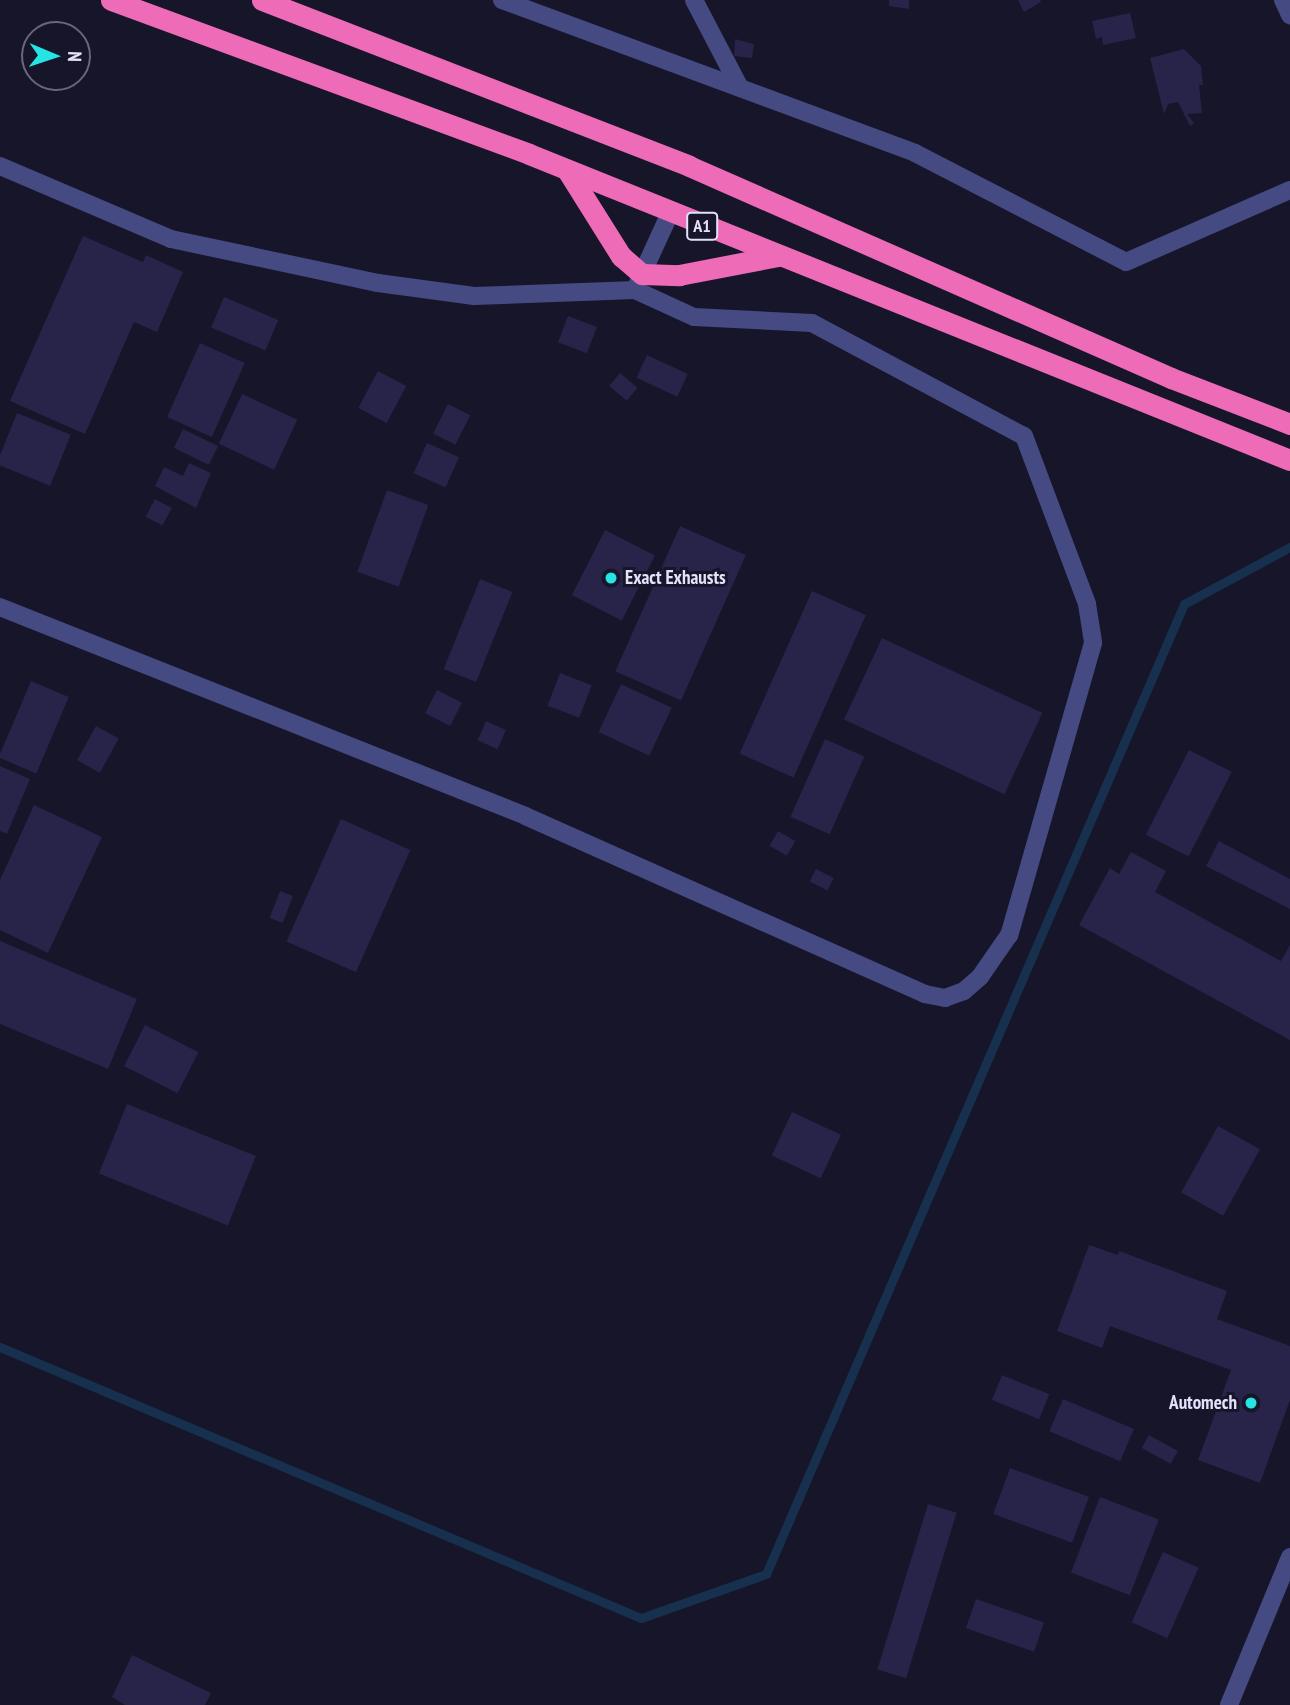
<!DOCTYPE html>
<html>
<head>
<meta charset="utf-8">
<style>
	body { margin:0 }
	#map { position:relative; width:1290px; height:1705px; overflow:hidden; background:#16152a; font-family:"PT Sans Narrow",sans-serif }
	div>[style] { position:absolute }
	.stream>* { height:9px; margin:-4.5px; padding:0 4.5px; transform-origin:4.5px; border-radius:4.5px; background:#17304d }
	.building>* { inset:0; background:#272349; transform-origin:0 0 }
	.minor>* { height:18px; margin:-9px; padding:0 9px; transform-origin:9px; border-radius:9px; background:#464a83 }
	.highway>* { height:21px; margin:-10.5px; padding:0 10.5px; transform-origin:10.5px; border-radius:10.5px; background:#ed6bb7 }
	.dots>* { width:19px; height:19px; translate:-50% -50%; box-sizing:border-box; border:4px solid #16152a; border-radius:50% }
	span { translate:-50% -50%; white-space:nowrap; text-align:center; line-height:1.15; -webkit-text-stroke:6px #16152a; paint-order:stroke }
	.shield-label span { padding:2px 5px; background:#16152a; border:2px solid; border-radius:5px; -webkit-text-stroke-width:0 }
	.shield-label { font-size:18px; color:#e2e2fb; font-weight:700 }
	.poi-label { font-size:19px; color:#e2e2fb; font-weight:700 }
	.left { translate:0 -50%; text-align:left }
	.right { translate:-100% -50%; text-align:right }
	.north { position:absolute; left:21px; top:21px; width:70px; height:70px; box-sizing:border-box; background:#16152a; border:2px solid #68677e; border-radius:50%; rotate:92deg; font-size:19px; font-weight:700; line-height:28px; text-align:center; color:#e2e2fb }
	.north::after { content:''; display:block; margin:auto; width:24px; height:32px; background:#25e4e3; clip-path:polygon(50% 0,100% 100%,50% 72%,0 100%) }
</style>
</head>
<body>
<div id="map">
	<div class="stream">
		<div style="left:0;top:1347px;width:696px;rotate:22.92deg"></div>
		<div style="left:641px;top:1618px;width:133px;rotate:-19.4deg"></div>
		<div style="left:766px;top:1574px;width:1056px;rotate:-66.69deg"></div>
		<div style="left:1184px;top:604px;width:120px;rotate:-28.3deg"></div>
	</div>
	<div class="building">
		<div style="clip-path:polygon(889px 0,909px 0,909px 9px,889px 6px)"></div>
		<div style="clip-path:polygon(1018px 0,1040px 0,1041px 2px,1024px 12px)"></div>
		<div style="clip-path:polygon(1130px 13px,1136px 38px,1103px 45px,1102px 37px,1096px 39px,1092px 21px)"></div>
		<div style="clip-path:polygon(735px 39px,754px 44px,752px 58px,734px 56px)"></div>
		<div style="clip-path:polygon(1184px 49px,1201px 66px,1203px 85px,1199px 85px,1202px 113px,1187px 114px,1194px 123px,1190px 126px,1178px 102px,1168px 104px,1164px 114px,1150px 58px)"></div>
		<div style="clip-path:polygon(83px 236px,143px 262px,146px 255px,183px 272px,157px 332px,134px 322px,85px 434px,10px 401px)"></div>
		<div style="left:224px;top:297px;width:59px;height:33px;rotate:23deg"></div>
		<div style="left:568px;top:316px;width:31px;height:28px;rotate:21deg"></div>
		<div style="left:200px;top:343px;width:49px;height:81px;rotate:24deg"></div>
		<div style="left:647px;top:355px;width:45px;height:25px;rotate:25deg"></div>
		<div style="left:378px;top:371px;width:32px;height:42px;rotate:28deg"></div>
		<div style="left:620px;top:373px;width:23px;height:17px;rotate:40deg"></div>
		<div style="left:242px;top:394px;width:61px;height:55px;rotate:25deg"></div>
		<div style="left:448px;top:404px;width:25px;height:33px;rotate:27deg"></div>
		<div style="left:17px;top:413px;width:58px;height:55px;rotate:22deg"></div>
		<div style="left:183px;top:429px;width:39px;height:21px;rotate:26deg"></div>
		<div style="left:427px;top:443px;width:35px;height:33px;rotate:24deg"></div>
		<div style="clip-path:polygon(189px 463px,211px 473px,196px 508px,155px 486px,164px 467px,183px 476px)"></div>
		<div style="left:387px;top:490px;width:44px;height:87px;rotate:20deg"></div>
		<div style="left:155px;top:499px;width:19px;height:20px;rotate:28deg"></div>
		<div style="left:680px;top:526px;width:72px;height:159px;rotate:24deg"></div>
		<div style="left:605px;top:530px;width:56px;height:73px;rotate:27deg"></div>
		<div style="left:480px;top:579px;width:35px;height:97px;rotate:22deg"></div>
		<div style="left:812px;top:591px;width:59px;height:178px;rotate:24deg"></div>
		<div style="left:882px;top:638px;width:177px;height:90px;rotate:25deg"></div>
		<div style="left:560px;top:673px;width:34px;height:35px;rotate:21deg"></div>
		<div style="left:31px;top:681px;width:41px;height:83px;rotate:23deg"></div>
		<div style="left:621px;top:684px;width:56px;height:53px;rotate:25deg"></div>
		<div style="left:437px;top:690px;width:28px;height:26px;rotate:27deg"></div>
		<div style="left:486px;top:721px;width:22px;height:21px;rotate:24deg"></div>
		<div style="left:96px;top:726px;width:26px;height:39px;rotate:29deg"></div>
		<div style="left:825px;top:739px;width:43px;height:85px;rotate:24deg"></div>
		<div style="left:1189px;top:750px;width:48px;height:95px;rotate:27deg"></div>
		<div style="clip-path:polygon(0 766px,30px 779px,7px 834px,0 831px)"></div>
		<div style="clip-path:polygon(34px 805px,102px 837px,48px 953px,0 930px,0 880px)"></div>
		<div style="left:341px;top:819px;width:76px;height:134px;rotate:24deg"></div>
		<div style="left:778px;top:831px;width:20px;height:17px;rotate:30deg"></div>
		<div style="clip-path:polygon(1219px 841px,1290px 879px,1290px 909px,1206px 866px)"></div>
		<div style="clip-path:polygon(1131px 852px,1166px 871px,1155px 892px,1281px 961px,1290px 945px,1290px 1040px,1079px 925px,1110px 868px,1119px 874px)"></div>
		<div style="left:816px;top:869px;width:20px;height:14px;rotate:27deg"></div>
		<div style="left:280px;top:891px;width:14px;height:29px;rotate:21deg"></div>
		<div style="clip-path:polygon(0 941px,137px 999px,108px 1069px,0 1024px)"></div>
		<div style="left:145px;top:1025px;width:60px;height:46px;rotate:27deg"></div>
		<div style="left:127px;top:1104px;width:139px;height:75px;rotate:22deg"></div>
		<div style="left:792px;top:1112px;width:54px;height:48px;rotate:25deg"></div>
		<div style="left:1218px;top:1126px;width:48px;height:76px;rotate:29deg"></div>
		<div style="clip-path:polygon(1089px 1245px,1118px 1255px,1119px 1251px,1227px 1291px,1217px 1319px,1290px 1346px,1290px 1400px,1260px 1483px,1198px 1460px,1231px 1370px,1110px 1326px,1102px 1348px,1057px 1331px)"></div>
		<div style="left:1002px;top:1375px;width:51px;height:27px;rotate:22deg"></div>
		<div style="left:1063px;top:1399px;width:77px;height:35px;rotate:23deg"></div>
		<div style="left:1149px;top:1435px;width:33px;height:15px;rotate:29deg"></div>
		<div style="left:1010px;top:1468px;width:84px;height:49px;rotate:20deg"></div>
		<div style="left:1100px;top:1497px;width:63px;height:81px;rotate:21deg"></div>
		<div style="left:928px;top:1504px;width:30px;height:173px;rotate:17deg"></div>
		<div style="left:1163px;top:1552px;width:39px;height:77px;rotate:24deg"></div>
		<div style="left:976px;top:1599px;width:72px;height:31px;rotate:19deg"></div>
		<div style="clip-path:polygon(132px 1655px,211px 1693px,205px 1705px,125px 1705px,112px 1697px)"></div>
	</div>
	<div class="minor">
		<div style="left:502px;top:0;width:440px;rotate:20.3deg"></div>
		<div style="left:915px;top:153px;width:237px;rotate:27.3deg"></div>
		<div style="left:1126px;top:262px;width:179px;rotate:-23.7deg"></div>
		<div style="left:694px;top:0;width:99px;rotate:62.4deg"></div>
		<div style="left:1283px;top:0;width:17px;rotate:65deg"></div>
		<div style="left:0;top:166px;width:186px;rotate:23.1deg"></div>
		<div style="left:171px;top:239px;width:212px;rotate:12deg"></div>
		<div style="left:378px;top:283px;width:97px;rotate:7.7deg"></div>
		<div style="left:474px;top:296px;width:161px;rotate:-2.1deg"></div>
		<div style="left:635px;top:290px;width:65px;rotate:24.6deg"></div>
		<div style="left:694px;top:317px;width:118px;rotate:2.9deg"></div>
		<div style="left:812px;top:323px;width:240px;rotate:28.1deg"></div>
		<div style="left:1024px;top:436px;width:179px;rotate:69.4deg"></div>
		<div style="left:1087px;top:604px;width:39px;rotate:81deg"></div>
		<div style="left:1093px;top:643px;width:304px;rotate:106deg"></div>
		<div style="left:1009px;top:935px;width:51px;rotate:124.6deg"></div>
		<div style="left:980px;top:977px;width:21px;rotate:139deg"></div>
		<div style="left:964px;top:991px;width:20px;rotate:160deg"></div>
		<div style="left:945px;top:998px;width:20px;rotate:-169deg"></div>
		<div style="left:925px;top:994px;width:437px;rotate:-156deg"></div>
		<div style="left:526px;top:816px;width:566px;rotate:-158.33deg"></div>
		<div style="left:638px;top:283px;width:77px;rotate:-65.4deg"></div>
		<div style="left:1229px;top:1705px;width:160px;rotate:-67.6deg"></div>
	</div>
	<div class="highway">
		<div style="left:111px;top:0;width:445px;rotate:20.2deg"></div>
		<div style="left:529px;top:154px;width:820px;rotate:21.91deg"></div>
		<div style="left:262px;top:0;width:458px;rotate:21.2deg"></div>
		<div style="left:689px;top:166px;width:527px;rotate:23.74deg"></div>
		<div style="left:1171px;top:378px;width:128px;rotate:21.1deg"></div>
		<div style="left:567px;top:170px;width:102px;rotate:57.9deg"></div>
		<div style="left:621px;top:256px;width:28px;rotate:41deg"></div>
		<div style="left:642px;top:274px;width:37px;rotate:2deg"></div>
		<div style="left:679px;top:275px;width:101px;rotate:-10.9deg"></div>
	</div>
	<div class="dots">
		<div style="left:611px;top:578px;background:#25e4e3"></div>
		<div style="left:1251px;top:1403px;background:#25e4e3"></div>
	</div>
	<div class="shield-label">
		<span style="left:702px;top:226px">A1</span>
	</div>
	<div class="poi-label">
		<span class="left" style="left:625px;top:578px">Exact Exhausts</span>
		<span class="right" style="left:1237px;top:1403px">Automech</span>
	</div>
	<div class="north">N</div>
</div>
</body>
</html>
